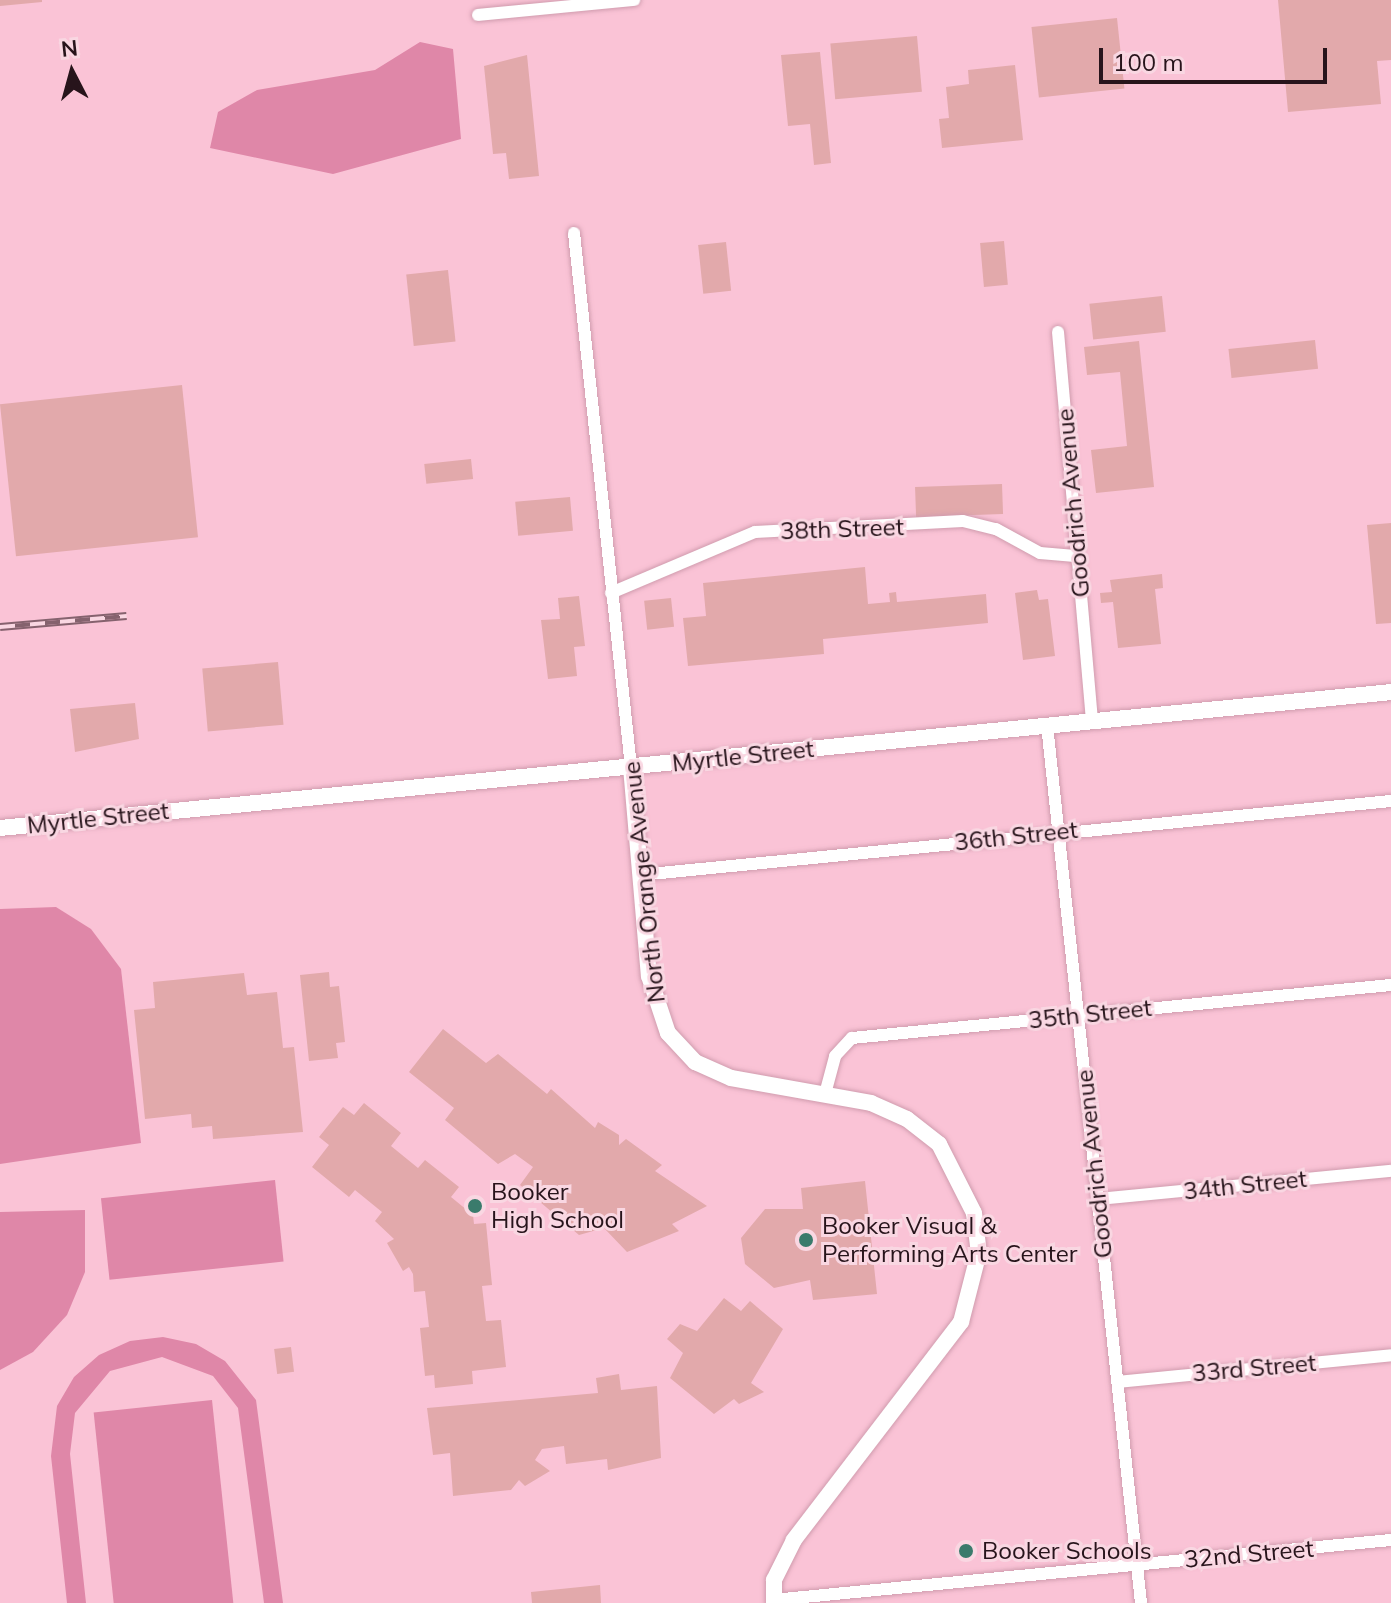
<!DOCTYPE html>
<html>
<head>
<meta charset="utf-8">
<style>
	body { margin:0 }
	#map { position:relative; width:1391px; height:1603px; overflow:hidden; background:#fac3d6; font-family:Mulish,sans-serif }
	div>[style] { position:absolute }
	.green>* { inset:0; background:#df87a8; transform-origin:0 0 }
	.building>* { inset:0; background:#e2a9ab; transform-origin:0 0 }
	.roads { filter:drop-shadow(0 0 2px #d09cae) drop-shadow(0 0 2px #d09cae) }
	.street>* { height:12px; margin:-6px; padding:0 6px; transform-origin:6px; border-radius:6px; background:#fff }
	.secondary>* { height:16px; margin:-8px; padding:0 8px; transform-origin:8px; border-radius:8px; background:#fff }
	.rail>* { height:8px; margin-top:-4px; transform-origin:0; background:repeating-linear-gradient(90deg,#f9d7e2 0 15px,#85626e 0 30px); box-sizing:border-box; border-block:2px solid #85626e }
	.dots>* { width:22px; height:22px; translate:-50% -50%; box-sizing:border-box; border:4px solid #f9d7e2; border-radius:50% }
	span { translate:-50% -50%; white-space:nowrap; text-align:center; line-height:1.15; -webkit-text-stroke:6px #f9d7e2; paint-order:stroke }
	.street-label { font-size:24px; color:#27141b }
	.poi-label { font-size:24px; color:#27141b }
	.left { translate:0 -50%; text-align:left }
	.north { position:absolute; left:32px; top:32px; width:80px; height:80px; -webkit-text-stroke:6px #f9d7e2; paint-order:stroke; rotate:354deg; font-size:22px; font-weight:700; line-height:32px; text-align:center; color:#27141b }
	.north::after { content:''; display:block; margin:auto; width:28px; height:36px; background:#27141b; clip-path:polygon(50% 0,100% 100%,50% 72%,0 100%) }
	.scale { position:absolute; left:1099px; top:48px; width:228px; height:36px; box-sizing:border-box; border:4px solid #27141b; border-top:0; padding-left:10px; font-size:24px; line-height:28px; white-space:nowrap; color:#27141b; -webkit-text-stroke:6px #f9d7e2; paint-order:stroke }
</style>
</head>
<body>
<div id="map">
	<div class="green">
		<div style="clip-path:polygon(420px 42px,453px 49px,461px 139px,333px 174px,210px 148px,218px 112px,257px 90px,375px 70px)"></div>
		<div style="clip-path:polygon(56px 907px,91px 929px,121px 969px,141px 1143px,0 1164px,0 909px)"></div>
		<div style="left:275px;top:1180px;width:82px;height:175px;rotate:84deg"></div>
		<div style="clip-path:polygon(85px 1210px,85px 1272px,67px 1315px,33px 1352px,0 1370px,0 1212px)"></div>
		<div style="clip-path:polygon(163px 1337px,196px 1344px,225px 1361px,256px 1400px,283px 1603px,264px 1603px,238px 1408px,213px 1376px,162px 1357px,110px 1371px,75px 1413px,70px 1454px,86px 1603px,67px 1603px,51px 1456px,57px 1406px,74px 1377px,99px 1355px,130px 1341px)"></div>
		<div style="left:212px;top:1400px;width:204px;height:119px;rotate:84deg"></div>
	</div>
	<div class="building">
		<div style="clip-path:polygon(0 0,42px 0,42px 2px,0 6px)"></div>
		<div style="clip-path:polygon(1278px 0,1391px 0,1391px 60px,1377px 61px,1381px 104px,1288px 112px)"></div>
		<div style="left:1117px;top:18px;width:71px;height:86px;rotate:84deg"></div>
		<div style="left:917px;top:36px;width:56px;height:87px;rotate:85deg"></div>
		<div style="clip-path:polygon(820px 52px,831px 163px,814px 165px,810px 124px,788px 126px,781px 55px)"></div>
		<div style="clip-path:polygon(527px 55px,539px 176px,509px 179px,506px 153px,493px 154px,484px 66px)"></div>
		<div style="clip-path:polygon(1015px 65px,1023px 140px,942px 148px,939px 119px,949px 118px,946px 87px,969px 84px,968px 70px)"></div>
		<div style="left:1004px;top:241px;width:44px;height:24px;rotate:85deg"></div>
		<div style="left:726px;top:242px;width:49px;height:28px;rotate:84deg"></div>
		<div style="left:448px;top:270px;width:72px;height:42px;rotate:84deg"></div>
		<div style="left:1162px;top:296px;width:36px;height:73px;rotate:84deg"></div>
		<div style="left:1315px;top:340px;width:29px;height:87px;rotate:84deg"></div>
		<div style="clip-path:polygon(1139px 341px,1154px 487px,1096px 493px,1091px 450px,1127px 446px,1120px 372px,1087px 375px,1084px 347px)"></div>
		<div style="left:182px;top:385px;width:153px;height:183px;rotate:84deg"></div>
		<div style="left:471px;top:459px;width:20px;height:47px;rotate:84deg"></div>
		<div style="left:1002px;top:484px;width:30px;height:87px;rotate:88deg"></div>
		<div style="left:570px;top:497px;width:34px;height:55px;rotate:85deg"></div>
		<div style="clip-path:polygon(1391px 523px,1391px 623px,1376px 624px,1367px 525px)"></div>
		<div style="clip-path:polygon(865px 567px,868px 604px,890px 602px,889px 593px,896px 592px,897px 602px,986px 594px,988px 623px,823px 639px,824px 654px,688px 666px,683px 618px,706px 616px,703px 583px)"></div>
		<div style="clip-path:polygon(1162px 574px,1163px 588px,1155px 589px,1161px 644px,1118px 648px,1113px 602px,1101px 603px,1100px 593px,1112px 592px,1110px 580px)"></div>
		<div style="clip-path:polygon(1037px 590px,1039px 600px,1048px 599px,1055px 656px,1023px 660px,1015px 593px)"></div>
		<div style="clip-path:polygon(579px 596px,585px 646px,574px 647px,577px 676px,548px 679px,541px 620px,560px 619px,558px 598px)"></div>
		<div style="left:671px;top:598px;width:29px;height:27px;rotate:84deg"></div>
		<div style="left:278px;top:662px;width:63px;height:76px;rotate:85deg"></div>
		<div style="clip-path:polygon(135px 703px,139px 739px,75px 752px,70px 709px)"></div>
		<div style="clip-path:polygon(329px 972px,330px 987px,339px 986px,345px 1042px,336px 1043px,338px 1058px,309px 1061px,300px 975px)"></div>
		<div style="clip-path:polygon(244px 973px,247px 995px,277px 992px,283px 1048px,294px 1047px,303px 1132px,213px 1139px,212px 1126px,192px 1128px,191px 1114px,145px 1119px,134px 1010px,155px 1008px,153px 982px)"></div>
		<div style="clip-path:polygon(443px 1029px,486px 1063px,498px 1054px,547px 1094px,551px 1089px,595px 1128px,598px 1122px,619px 1135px,619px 1145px,626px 1139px,662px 1165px,655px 1171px,707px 1206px,672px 1224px,679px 1231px,627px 1252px,604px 1228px,579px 1235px,520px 1185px,533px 1167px,515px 1154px,498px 1164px,445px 1120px,454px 1108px,409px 1072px)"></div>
		<div style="clip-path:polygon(364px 1103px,401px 1133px,391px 1146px,418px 1168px,425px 1160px,459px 1187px,451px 1197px,473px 1215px,474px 1224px,486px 1223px,492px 1285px,482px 1286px,486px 1321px,501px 1320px,506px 1367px,472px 1371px,473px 1384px,435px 1388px,434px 1375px,425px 1376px,420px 1328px,429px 1327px,425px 1291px,414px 1292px,413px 1274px,409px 1267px,403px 1271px,387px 1243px,394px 1239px,375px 1221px,382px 1212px,355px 1190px,349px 1197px,312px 1167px,329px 1145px,319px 1137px,343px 1107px,354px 1115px)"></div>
		<div style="clip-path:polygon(865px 1181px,877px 1294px,813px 1300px,810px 1280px,774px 1288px,745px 1264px,741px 1238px,765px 1209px,803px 1209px,801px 1188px)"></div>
		<div style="clip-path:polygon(724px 1298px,741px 1311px,750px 1301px,783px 1329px,751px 1383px,764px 1392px,739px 1404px,734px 1399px,714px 1414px,670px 1378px,683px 1353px,667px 1339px,680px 1324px,697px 1331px)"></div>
		<div style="left:291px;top:1347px;width:25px;height:17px;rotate:83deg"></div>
		<div style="clip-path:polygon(619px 1374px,621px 1390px,657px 1386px,661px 1458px,608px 1470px,607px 1459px,566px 1464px,564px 1446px,542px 1449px,535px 1460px,550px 1471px,525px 1486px,519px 1480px,511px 1490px,453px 1496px,450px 1453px,433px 1455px,427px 1408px,598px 1393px,596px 1378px)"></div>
		<div style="clip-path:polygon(600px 1585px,601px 1603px,532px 1603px,531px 1592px)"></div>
	</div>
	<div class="roads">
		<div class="street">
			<div style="left:478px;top:15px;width:157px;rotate:-5.5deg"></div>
			<div style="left:574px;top:233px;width:537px;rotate:83.91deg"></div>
			<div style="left:1058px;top:332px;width:390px;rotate:85deg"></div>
			<div style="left:611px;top:593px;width:156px;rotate:-23deg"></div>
			<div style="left:755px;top:532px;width:208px;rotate:-3deg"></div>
			<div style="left:963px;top:521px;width:34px;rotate:14deg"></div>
			<div style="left:996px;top:529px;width:50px;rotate:28.6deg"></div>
			<div style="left:1040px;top:553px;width:38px;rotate:5deg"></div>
			<div style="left:1047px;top:725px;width:883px;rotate:83.89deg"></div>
			<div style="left:640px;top:875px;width:755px;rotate:-5.63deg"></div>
			<div style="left:825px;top:1094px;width:39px;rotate:-75deg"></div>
			<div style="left:835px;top:1056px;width:25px;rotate:-47deg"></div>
			<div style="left:852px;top:1038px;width:542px;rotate:-5.62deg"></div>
			<div style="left:1099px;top:1199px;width:293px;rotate:-5.5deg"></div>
			<div style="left:1118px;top:1382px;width:274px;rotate:-5.6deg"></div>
			<div style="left:773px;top:1600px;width:621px;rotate:-5.55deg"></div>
		</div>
		<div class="secondary">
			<div style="left:631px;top:767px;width:210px;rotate:85.1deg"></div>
			<div style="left:649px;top:976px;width:60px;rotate:71.6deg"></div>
			<div style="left:668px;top:1033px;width:40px;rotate:47deg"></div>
			<div style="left:695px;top:1062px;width:39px;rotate:24deg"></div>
			<div style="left:731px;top:1078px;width:142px;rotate:10.1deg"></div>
			<div style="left:871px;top:1103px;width:39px;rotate:24deg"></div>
			<div style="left:907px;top:1119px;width:41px;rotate:38deg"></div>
			<div style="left:939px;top:1144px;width:77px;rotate:63.1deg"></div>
			<div style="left:974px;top:1213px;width:39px;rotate:83deg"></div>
			<div style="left:979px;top:1252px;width:72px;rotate:104.4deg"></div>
			<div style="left:961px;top:1322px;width:275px;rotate:127.5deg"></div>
			<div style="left:794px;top:1540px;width:45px;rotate:116.6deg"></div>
			<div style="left:774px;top:1580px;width:23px;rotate:90deg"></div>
			<div style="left:0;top:828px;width:1398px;rotate:-5.58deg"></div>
		</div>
	</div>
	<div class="rail">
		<div style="left:0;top:627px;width:127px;rotate:-5deg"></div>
	</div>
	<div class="dots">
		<div style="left:475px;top:1206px;background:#3a7b6c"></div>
		<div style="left:806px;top:1240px;background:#3a7b6c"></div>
		<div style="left:966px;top:1551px;background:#3a7b6c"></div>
	</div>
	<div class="street-label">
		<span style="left:1073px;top:503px;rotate:-95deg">Goodrich Avenue</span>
		<span style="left:842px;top:529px;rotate:-2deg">38th Street</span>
		<span style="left:743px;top:756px;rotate:-6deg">Myrtle Street</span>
		<span style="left:98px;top:818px;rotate:-6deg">Myrtle Street</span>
		<span style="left:1016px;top:836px;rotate:-6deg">36th Street</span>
		<span style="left:644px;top:882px;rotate:-96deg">North Orange Avenue</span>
		<span style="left:1090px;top:1014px;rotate:-6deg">35th Street</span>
		<span style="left:1094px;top:1164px;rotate:-96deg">Goodrich Avenue</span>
		<span style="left:1245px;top:1185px;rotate:-6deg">34th Street</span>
		<span style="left:1254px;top:1368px;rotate:-5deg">33rd Street</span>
		<span style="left:1249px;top:1554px;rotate:-5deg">32nd Street</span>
	</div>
	<div class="poi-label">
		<span class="left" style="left:491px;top:1206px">Booker<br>High School</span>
		<span class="left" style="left:822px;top:1240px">Booker Visual &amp;<br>Performing Arts Center</span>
		<span class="left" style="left:982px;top:1551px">Booker Schools</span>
	</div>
	<div class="north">N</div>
	<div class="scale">100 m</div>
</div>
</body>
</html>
